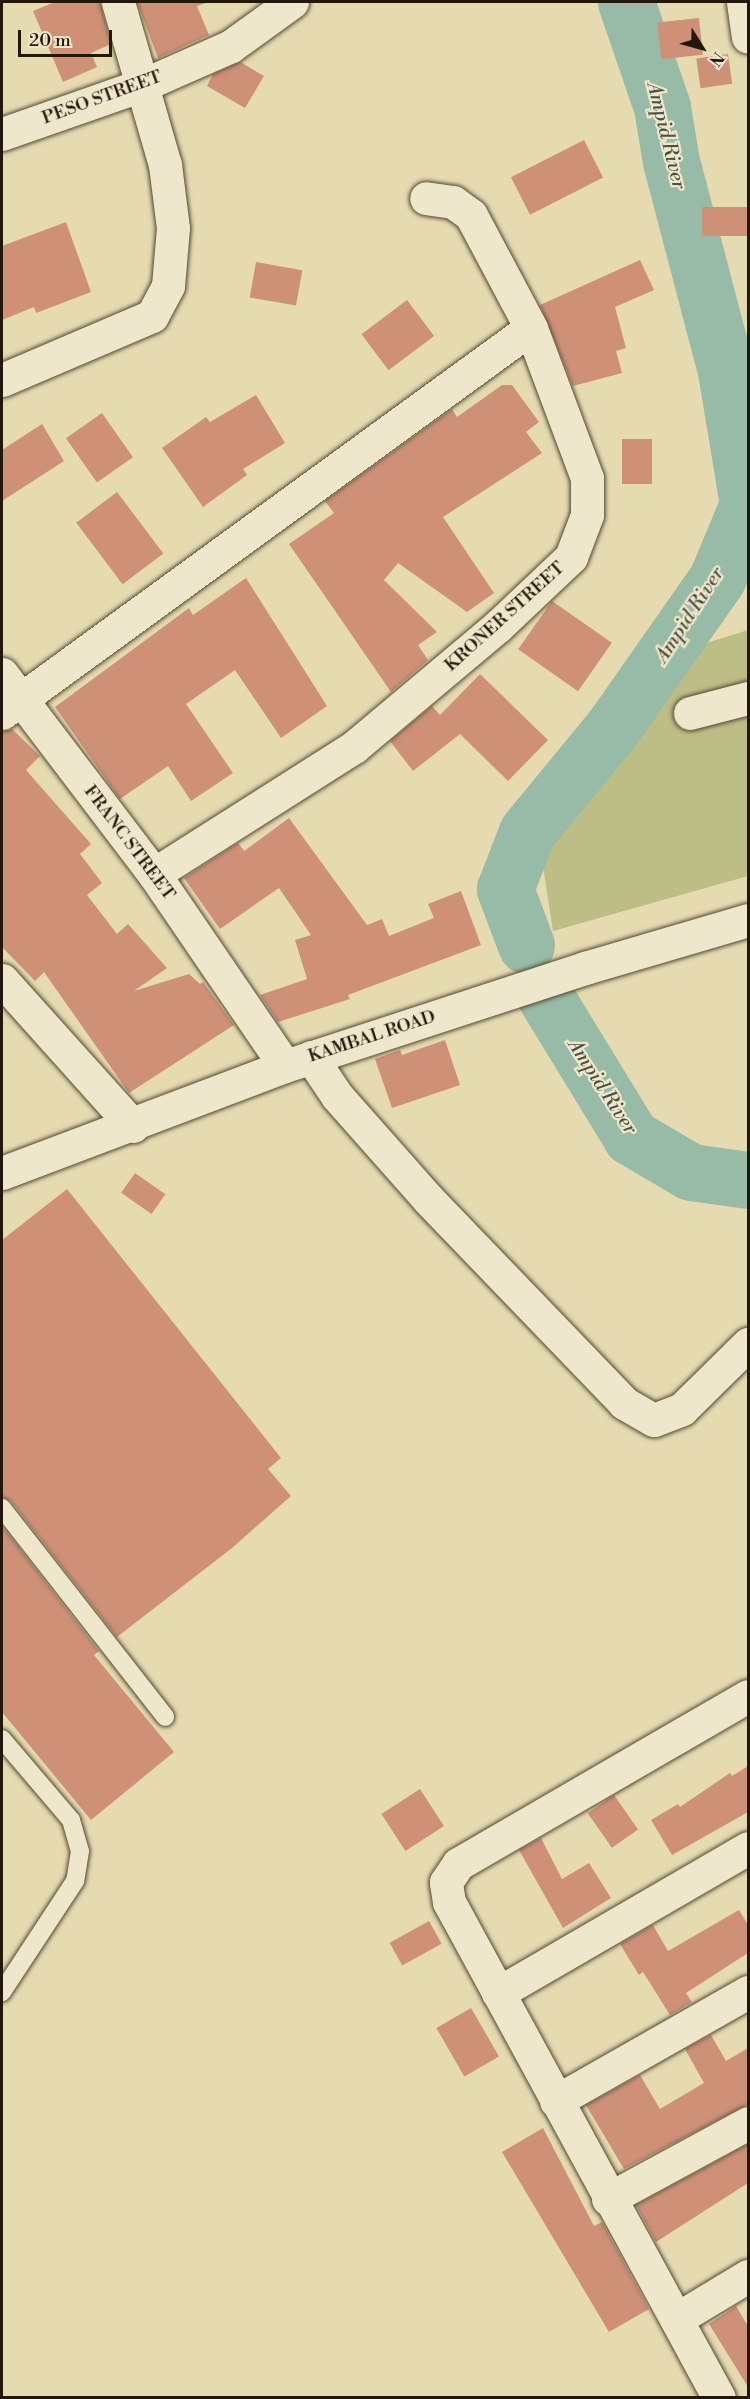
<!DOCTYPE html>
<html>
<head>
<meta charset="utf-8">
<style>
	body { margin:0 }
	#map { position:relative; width:750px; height:2399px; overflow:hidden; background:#e6dab0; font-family:"Libre Bodoni",serif }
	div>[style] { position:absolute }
	.green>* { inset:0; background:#bdbd86 }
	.river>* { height:57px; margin:-28.5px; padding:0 28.5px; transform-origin:28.5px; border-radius:28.5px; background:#97bba6 }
	.building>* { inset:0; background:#ce9178; transform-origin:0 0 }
	.roads { filter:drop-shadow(0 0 2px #534834) drop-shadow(0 0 2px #534834) }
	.service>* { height:18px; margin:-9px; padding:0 9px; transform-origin:9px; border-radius:9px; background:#efe7cc }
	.minor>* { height:33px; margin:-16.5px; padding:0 16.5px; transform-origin:16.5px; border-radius:16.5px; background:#efe7cc }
	.tertiary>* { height:33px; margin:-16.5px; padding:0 16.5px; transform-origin:16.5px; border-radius:16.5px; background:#efe7cc }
	.secondary>* { height:33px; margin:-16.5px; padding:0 16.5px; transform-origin:16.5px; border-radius:16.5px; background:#efe7cc }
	span { translate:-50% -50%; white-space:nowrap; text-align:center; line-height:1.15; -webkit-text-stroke:4.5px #efe7cc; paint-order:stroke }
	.street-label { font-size:18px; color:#22170a }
	.water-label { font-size:20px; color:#4b5041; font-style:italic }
	.frame { position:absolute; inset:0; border:3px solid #22170a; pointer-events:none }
	.north { position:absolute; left:672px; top:18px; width:60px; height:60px; -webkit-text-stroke:4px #efe7cc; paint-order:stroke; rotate:127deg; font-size:16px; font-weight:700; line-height:24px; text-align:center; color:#22170a }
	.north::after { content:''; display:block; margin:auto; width:21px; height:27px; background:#22170a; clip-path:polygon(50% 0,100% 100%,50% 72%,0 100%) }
	.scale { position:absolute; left:18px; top:30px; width:94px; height:27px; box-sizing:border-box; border:3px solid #22170a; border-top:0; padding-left:8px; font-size:18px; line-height:21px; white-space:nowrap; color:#22170a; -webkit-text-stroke:4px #efe7cc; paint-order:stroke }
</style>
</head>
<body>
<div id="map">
	<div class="green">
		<div style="clip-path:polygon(748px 630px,748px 876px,553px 931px,539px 840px,694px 647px)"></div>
	</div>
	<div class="river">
		<div style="left:526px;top:945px;width:60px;rotate:-110.6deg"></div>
		<div style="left:505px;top:889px;width:61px;rotate:-68.9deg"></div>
		<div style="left:527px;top:832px;width:137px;rotate:-50.6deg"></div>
		<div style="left:614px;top:726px;width:179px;rotate:-55deg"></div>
		<div style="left:717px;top:579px;width:81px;rotate:-67.5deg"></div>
		<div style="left:748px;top:504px;width:135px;rotate:-99.4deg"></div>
		<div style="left:726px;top:371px;width:216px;rotate:-104.7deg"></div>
		<div style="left:671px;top:162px;width:56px;rotate:-99.3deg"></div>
		<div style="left:662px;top:107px;width:111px;rotate:-108.9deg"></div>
		<div style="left:542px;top:991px;width:171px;rotate:58.6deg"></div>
		<div style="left:631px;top:1137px;width:69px;rotate:30.3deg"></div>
		<div style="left:691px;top:1172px;width:58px;rotate:8deg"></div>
	</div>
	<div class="building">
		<div style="clip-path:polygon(55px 2px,100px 2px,111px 44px,91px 53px,97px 67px,63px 82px,33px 11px)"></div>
		<div style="clip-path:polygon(137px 2px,209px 2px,197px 6px,209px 35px,158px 58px)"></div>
		<div style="left:699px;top:18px;width:37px;height:42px;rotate:84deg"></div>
		<div style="left:728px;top:54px;width:30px;height:32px;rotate:82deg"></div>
		<div style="clip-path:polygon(240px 62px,264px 76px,245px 108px,207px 86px,213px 74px)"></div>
		<div style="left:584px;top:140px;width:42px;height:82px;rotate:63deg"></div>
		<div style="left:748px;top:207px;width:29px;height:46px;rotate:90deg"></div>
		<div style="clip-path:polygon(66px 222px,91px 292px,36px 313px,34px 307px,2px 320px,2px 246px)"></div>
		<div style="clip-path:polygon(640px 260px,654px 290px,615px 307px,626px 348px,616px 351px,622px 373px,573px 386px,540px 305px)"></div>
		<div style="left:256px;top:262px;width:47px;height:36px;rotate:10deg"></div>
		<div style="left:407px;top:300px;width:45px;height:57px;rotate:53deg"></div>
		<div style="clip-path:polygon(502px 385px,512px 385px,539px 422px,526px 432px,542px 453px,443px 517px,494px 593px,467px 612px,398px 563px,384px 580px,437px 632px,418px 645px,428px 660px,391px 692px,289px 544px,334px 513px,325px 501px,452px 409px,457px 417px)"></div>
		<div style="clip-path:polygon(256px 395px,285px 443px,243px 469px,247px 475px,203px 507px,162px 448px,206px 417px,210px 422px)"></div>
		<div style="left:102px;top:413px;width:54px;height:44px;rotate:55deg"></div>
		<div style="clip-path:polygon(42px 424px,64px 461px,2px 501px,2px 450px)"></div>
		<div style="left:622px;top:439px;width:30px;height:45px"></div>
		<div style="left:117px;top:492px;width:77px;height:51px;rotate:53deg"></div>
		<div style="clip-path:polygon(246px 578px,327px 706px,281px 738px,235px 670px,186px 704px,233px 773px,191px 801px,168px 766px,120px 799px,55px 707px,189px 608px,193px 615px)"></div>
		<div style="left:552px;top:601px;width:73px;height:59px;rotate:35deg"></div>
		<div style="clip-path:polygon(480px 674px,548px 740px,508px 781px,460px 734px,413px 771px,390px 741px,432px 706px,440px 715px)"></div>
		<div style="clip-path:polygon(12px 729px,40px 756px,26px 770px,91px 844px,80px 854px,102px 883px,87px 895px,117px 934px,128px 924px,167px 968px,134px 991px,189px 974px,200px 984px,203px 982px,234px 1025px,129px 1093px,44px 972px,35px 981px,2px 947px,2px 731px)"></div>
		<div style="clip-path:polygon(289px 818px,367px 925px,382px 919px,389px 936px,434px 918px,428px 904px,461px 891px,481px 945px,348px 995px,350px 999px,278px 1022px,260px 995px,307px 979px,295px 940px,311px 935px,279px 888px,220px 929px,184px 878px,238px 843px,244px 851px)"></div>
		<div style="clip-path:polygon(445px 1040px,460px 1085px,392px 1108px,375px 1059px,400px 1050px,402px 1055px)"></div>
		<div style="left:135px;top:1173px;width:37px;height:24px;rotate:35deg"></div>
		<div style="clip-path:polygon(67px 1189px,281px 1458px,268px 1469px,291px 1496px,232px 1548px,117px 1637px,11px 1501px,2px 1497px,2px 1240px)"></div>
		<div style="clip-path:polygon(2px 1526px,99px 1651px,94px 1655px,174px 1752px,91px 1820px,2px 1712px)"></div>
		<div style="clip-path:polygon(748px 1766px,748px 1812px,672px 1855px,651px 1820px,678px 1804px,680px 1807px,730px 1773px,732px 1776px)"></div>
		<div style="left:420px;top:1789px;width:44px;height:46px;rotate:57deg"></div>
		<div style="left:614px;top:1795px;width:42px;height:32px;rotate:55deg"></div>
		<div style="clip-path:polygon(541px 1838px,562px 1879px,589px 1863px,611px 1898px,563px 1928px,519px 1850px)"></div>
		<div style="clip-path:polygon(739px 1910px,748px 1925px,748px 1953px,686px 1993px,692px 2002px,670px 2015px,643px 1972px,639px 1975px,620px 1944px,653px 1925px,668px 1951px)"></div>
		<div style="left:429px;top:1921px;width:26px;height:45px;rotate:61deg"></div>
		<div style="left:471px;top:2008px;width:56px;height:40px;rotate:60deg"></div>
		<div style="clip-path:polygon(711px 2035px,726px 2061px,748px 2048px,748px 2104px,624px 2169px,586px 2105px,640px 2075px,660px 2109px,704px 2083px,685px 2049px)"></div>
		<div style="clip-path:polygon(543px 2128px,594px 2226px,602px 2222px,649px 2309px,609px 2332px,502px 2152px)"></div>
		<div style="clip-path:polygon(748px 2144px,748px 2183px,656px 2242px,636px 2205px)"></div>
		<div style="clip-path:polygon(736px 2306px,748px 2326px,748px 2387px,709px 2324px)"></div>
	</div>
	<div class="roads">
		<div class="service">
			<div style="left:2px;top:1508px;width:265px;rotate:52deg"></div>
			<div style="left:2px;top:1739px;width:106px;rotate:49.6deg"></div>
			<div style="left:71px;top:1820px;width:32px;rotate:74deg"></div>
			<div style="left:80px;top:1851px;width:30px;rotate:99deg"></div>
			<div style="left:75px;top:1881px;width:133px;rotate:123.3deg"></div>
		</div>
		<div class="minor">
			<div style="left:743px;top:2px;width:35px;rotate:82deg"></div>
			<div style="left:2px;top:134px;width:151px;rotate:-19.3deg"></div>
			<div style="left:145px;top:84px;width:94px;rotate:-23.8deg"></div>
			<div style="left:231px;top:46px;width:75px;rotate:-35.8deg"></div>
			<div style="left:2px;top:380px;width:163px;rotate:-23.1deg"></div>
			<div style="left:152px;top:316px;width:34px;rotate:-62deg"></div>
			<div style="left:168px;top:286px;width:58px;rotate:-85.1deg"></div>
			<div style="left:173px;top:228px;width:64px;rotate:-97.2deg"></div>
			<div style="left:165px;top:165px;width:170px;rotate:-106.1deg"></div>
			<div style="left:2px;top:674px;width:251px;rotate:52.8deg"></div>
			<div style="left:154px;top:874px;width:232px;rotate:55.7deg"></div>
			<div style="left:2px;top:713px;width:654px;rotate:-36.05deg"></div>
			<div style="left:690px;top:713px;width:60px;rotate:-14.5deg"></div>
			<div style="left:154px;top:874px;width:237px;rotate:-32.4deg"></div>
			<div style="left:354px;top:747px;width:187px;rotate:-40deg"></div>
			<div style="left:497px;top:627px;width:102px;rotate:-43.4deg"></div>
			<div style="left:571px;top:557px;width:45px;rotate:-69.1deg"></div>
			<div style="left:587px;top:515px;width:37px;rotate:-90deg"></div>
			<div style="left:587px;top:478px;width:160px;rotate:-110.5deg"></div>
			<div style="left:531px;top:328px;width:128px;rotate:-118deg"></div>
			<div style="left:471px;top:215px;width:22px;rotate:-144deg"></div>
			<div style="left:453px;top:202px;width:27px;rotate:-172deg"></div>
			<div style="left:311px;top:1057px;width:47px;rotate:56.3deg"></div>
			<div style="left:337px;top:1096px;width:137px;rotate:48.5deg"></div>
			<div style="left:428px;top:1199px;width:283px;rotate:46.1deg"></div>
			<div style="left:624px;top:1403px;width:34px;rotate:30deg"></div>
			<div style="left:654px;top:1420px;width:30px;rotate:-21deg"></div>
			<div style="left:682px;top:1409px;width:93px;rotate:-44.6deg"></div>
			<div style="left:498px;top:1993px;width:289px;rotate:-30.1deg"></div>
			<div style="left:556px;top:2101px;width:221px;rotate:-29.6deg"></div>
			<div style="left:608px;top:2199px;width:159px;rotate:-28.5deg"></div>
			<div style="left:678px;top:2318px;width:82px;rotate:-31deg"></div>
			<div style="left:719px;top:2398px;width:565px;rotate:-118.56deg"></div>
			<div style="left:449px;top:1902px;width:20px;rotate:-99deg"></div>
			<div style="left:446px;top:1882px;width:22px;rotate:-56deg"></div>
			<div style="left:458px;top:1864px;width:335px;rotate:-30.1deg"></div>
		</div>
		<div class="tertiary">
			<div style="left:2px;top:980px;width:196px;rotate:48.1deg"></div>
		</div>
		<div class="secondary">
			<div style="left:2px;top:1173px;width:303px;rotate:-20.7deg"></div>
			<div style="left:285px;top:1066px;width:316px;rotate:-18.1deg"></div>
			<div style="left:585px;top:968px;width:170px;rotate:-16.4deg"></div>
		</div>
	</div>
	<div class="street-label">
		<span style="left:102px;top:98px;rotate:-20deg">PESO STREET</span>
		<span style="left:505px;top:617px;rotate:-42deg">KRONER STREET</span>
		<span style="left:129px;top:843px;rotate:53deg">FRANC STREET</span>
		<span style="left:372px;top:1037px;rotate:-18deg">KAMBAL ROAD</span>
	</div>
	<div class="water-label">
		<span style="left:666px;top:136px;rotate:76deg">Ampid River</span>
		<span style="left:690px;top:615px;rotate:-57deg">Ampid River</span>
		<span style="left:602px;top:1087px;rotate:57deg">Ampid River</span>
	</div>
	<div class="frame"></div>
	<div class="north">N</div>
	<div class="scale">20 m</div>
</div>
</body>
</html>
